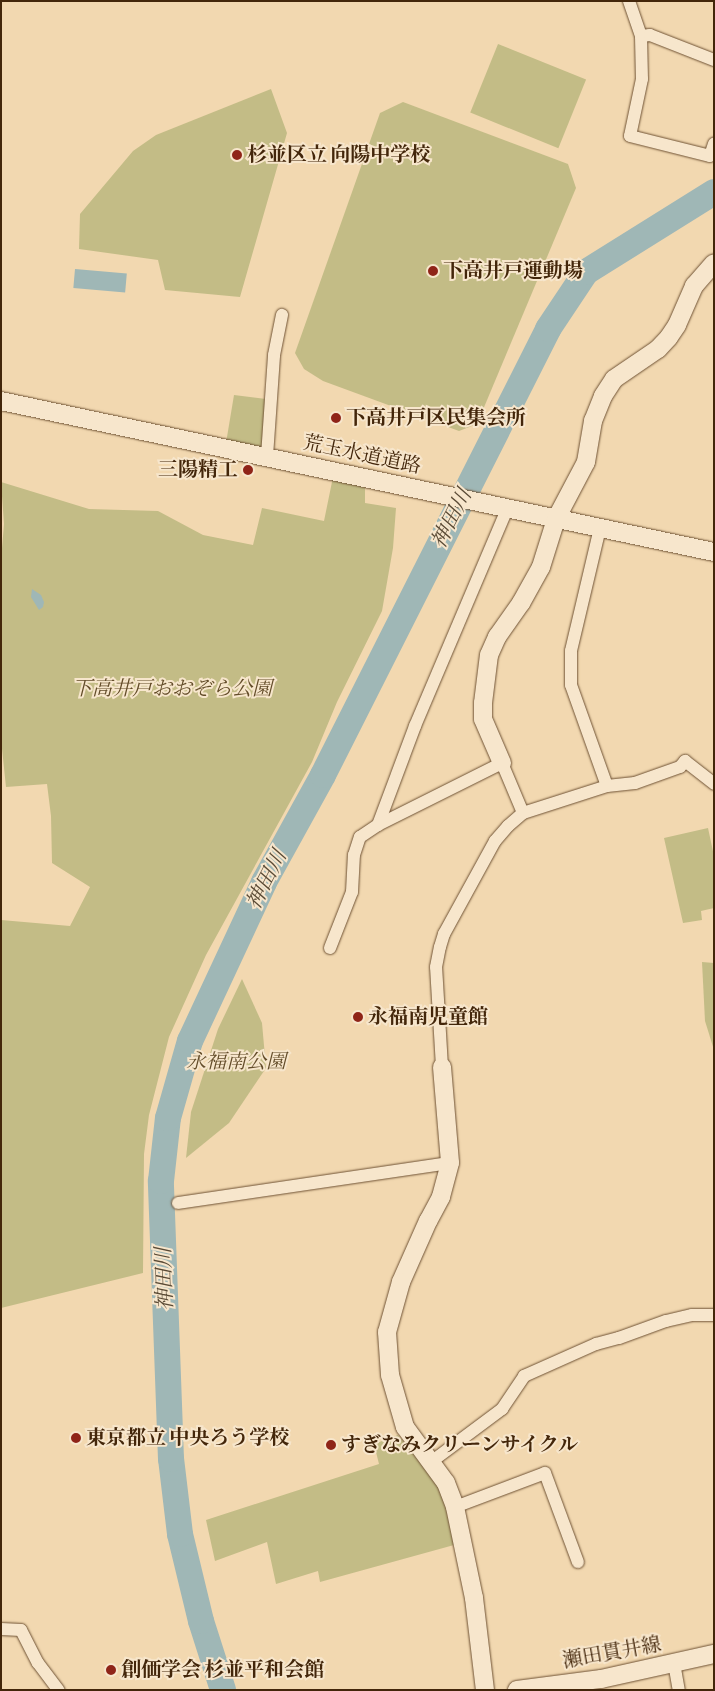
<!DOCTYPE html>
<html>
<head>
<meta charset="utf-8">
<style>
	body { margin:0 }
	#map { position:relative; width:715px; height:1691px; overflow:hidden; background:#f2d8b0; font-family:"Libre Bodoni","Noto Serif JP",serif }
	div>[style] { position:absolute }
	.green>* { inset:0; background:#c3bc86; transform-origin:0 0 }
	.water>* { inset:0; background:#9fb7b6; transform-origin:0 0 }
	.river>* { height:26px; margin:-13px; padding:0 13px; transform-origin:13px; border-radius:13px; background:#9fb7b6 }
	.roads { filter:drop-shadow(0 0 1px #6f5234) drop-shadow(0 0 1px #6f5234) }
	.street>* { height:12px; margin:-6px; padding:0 6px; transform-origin:6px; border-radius:6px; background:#f7e6cc }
	.secondary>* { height:18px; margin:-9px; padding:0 9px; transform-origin:9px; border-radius:9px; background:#f7e6cc }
	.dots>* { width:14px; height:14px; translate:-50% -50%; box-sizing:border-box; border:2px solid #f7e6cc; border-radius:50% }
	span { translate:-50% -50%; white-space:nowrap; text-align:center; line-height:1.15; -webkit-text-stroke:4px #f7e6cc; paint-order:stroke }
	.poi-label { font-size:20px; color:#43260a; font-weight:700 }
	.left { translate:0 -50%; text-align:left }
	.right { translate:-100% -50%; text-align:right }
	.street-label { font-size:20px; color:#43260a }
	.park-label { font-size:20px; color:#634c29; font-style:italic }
	.water-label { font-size:21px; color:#5a4a35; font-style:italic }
	.frame { position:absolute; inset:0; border:2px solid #43260a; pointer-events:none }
</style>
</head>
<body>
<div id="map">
	<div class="green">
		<div style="left:498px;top:44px;width:95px;height:74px;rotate:22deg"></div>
		<div style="clip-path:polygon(271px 89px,287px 133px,240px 297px,165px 290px,158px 260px,79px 249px,80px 214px,133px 151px,156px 135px)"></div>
		<div style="clip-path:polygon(403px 102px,568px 164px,576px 188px,477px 424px,459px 431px,323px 381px,304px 369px,295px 353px,380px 113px)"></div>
		<div style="clip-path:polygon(234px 395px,266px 399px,262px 451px,226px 443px)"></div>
		<div style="clip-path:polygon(333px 477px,365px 485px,365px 503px,396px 508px,393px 548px,382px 611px,337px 702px,312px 762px,206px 955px,169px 1037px,149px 1115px,144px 1154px,143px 1273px,1px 1308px,1px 920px,70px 926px,90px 887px,52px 863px,51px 816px,47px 784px,6px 787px,1px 739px,1px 560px,4px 524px,1px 482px,89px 509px,158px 511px,203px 535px,253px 545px,262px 508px,324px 521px)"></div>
		<div style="clip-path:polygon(708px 828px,714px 856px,714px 908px,701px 911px,702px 920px,683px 923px,664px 838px)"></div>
		<div style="clip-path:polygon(702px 962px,714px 963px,714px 1050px,705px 1021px)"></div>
		<div style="clip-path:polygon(242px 979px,262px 1023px,266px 1068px,229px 1123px,186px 1158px,191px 1112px,218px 1029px)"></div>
		<div style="clip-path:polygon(398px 1435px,421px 1461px,438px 1484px,445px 1504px,454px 1545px,320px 1582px,318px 1571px,276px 1584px,267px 1542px,215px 1561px,206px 1520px,379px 1464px,374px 1444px)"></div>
	</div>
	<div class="water">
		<div style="left:75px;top:269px;width:52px;height:19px;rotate:5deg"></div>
		<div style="clip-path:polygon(32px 589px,41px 595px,44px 602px,43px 607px,39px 610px,31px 597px)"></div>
	</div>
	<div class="river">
		<div style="left:223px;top:1690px;width:72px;rotate:-107.7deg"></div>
		<div style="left:201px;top:1621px;width:89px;rotate:-103.6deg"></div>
		<div style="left:180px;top:1534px;width:76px;rotate:-96.8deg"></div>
		<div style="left:171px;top:1459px;width:278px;rotate:-92.1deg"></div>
		<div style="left:161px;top:1181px;width:63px;rotate:-83.7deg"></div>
		<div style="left:168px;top:1118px;width:80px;rotate:-74.1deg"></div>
		<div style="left:190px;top:1041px;width:175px;rotate:-65deg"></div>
		<div style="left:264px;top:882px;width:122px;rotate:-61.1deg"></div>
		<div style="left:323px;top:775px;width:500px;rotate:-63.2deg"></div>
		<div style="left:548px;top:329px;width:69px;rotate:-56.3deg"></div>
		<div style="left:586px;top:272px;width:151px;rotate:-32deg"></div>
	</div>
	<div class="roads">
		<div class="street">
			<div style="left:629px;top:1px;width:37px;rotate:71deg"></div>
			<div style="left:641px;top:36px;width:43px;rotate:88.7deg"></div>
			<div style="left:642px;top:79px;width:58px;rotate:101.9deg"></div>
			<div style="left:630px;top:136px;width:82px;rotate:14deg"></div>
			<div style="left:710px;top:156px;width:13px;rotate:-72deg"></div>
			<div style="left:641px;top:36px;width:9px;rotate:-6deg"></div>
			<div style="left:650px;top:35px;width:69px;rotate:21.3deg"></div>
			<div style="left:267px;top:456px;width:101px;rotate:-86deg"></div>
			<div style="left:274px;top:355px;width:41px;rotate:-78.7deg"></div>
			<div style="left:600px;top:528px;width:126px;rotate:103.3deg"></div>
			<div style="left:571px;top:651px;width:34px;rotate:90deg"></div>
			<div style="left:571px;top:685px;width:107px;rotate:70.4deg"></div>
			<div style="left:378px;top:825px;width:106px;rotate:-69.5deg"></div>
			<div style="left:415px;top:726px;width:236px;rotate:-67deg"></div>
			<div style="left:330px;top:948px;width:60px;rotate:-68.6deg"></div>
			<div style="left:352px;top:892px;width:37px;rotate:-87deg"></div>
			<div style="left:354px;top:855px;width:19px;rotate:-72deg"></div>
			<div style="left:360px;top:837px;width:22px;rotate:-34deg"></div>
			<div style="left:378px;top:825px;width:139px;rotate:-26.6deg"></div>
			<div style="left:502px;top:763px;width:54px;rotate:67.2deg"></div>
			<div style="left:442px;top:1067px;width:100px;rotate:-93.4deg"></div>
			<div style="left:436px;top:967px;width:20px;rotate:-79deg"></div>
			<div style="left:440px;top:947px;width:14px;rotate:-73deg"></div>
			<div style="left:444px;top:934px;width:106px;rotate:-61.3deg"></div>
			<div style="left:495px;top:841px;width:20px;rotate:-49deg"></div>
			<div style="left:508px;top:826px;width:20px;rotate:-41deg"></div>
			<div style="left:523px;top:813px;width:88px;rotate:-17.8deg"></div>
			<div style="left:607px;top:786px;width:28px;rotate:-6deg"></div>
			<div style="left:635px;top:783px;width:48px;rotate:-19.6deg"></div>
			<div style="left:680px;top:767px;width:8px;rotate:-50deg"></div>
			<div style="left:685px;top:761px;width:37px;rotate:38deg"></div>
			<div style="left:178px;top:1203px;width:275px;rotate:-8.4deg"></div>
			<div style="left:431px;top:1462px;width:89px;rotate:-36.7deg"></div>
			<div style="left:502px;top:1409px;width:40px;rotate:-56deg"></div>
			<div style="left:524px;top:1376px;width:79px;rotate:-24deg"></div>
			<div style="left:596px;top:1344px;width:24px;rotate:-15deg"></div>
			<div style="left:619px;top:1338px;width:50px;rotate:-19.9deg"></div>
			<div style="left:666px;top:1321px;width:27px;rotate:-13deg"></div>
			<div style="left:692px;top:1315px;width:22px"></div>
			<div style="left:455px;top:1507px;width:96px;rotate:-20.7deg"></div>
			<div style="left:545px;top:1473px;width:95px;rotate:69.7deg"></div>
			<div style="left:1px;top:1629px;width:20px;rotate:3deg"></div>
			<div style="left:21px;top:1630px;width:37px;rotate:63deg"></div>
			<div style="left:38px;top:1663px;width:34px;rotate:53deg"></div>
			<div style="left:674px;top:1663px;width:27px;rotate:80deg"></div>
		</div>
		<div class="secondary">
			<div style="left:1px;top:401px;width:729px;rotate:11.96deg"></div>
			<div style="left:502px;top:763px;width:48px;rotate:-113.4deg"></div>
			<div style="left:483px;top:719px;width:16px;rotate:-90deg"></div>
			<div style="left:483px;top:703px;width:48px;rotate:-82.9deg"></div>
			<div style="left:489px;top:655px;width:20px;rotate:-66deg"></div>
			<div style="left:497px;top:637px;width:42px;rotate:-54.8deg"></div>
			<div style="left:521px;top:603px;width:41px;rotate:-60.9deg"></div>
			<div style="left:541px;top:567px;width:50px;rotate:-72.6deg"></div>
			<div style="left:556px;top:519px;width:64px;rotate:-62.2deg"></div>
			<div style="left:586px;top:462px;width:42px;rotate:-80.3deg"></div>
			<div style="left:593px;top:421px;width:27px;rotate:-68deg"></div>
			<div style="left:603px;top:396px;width:20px;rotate:-57deg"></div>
			<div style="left:614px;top:379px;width:53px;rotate:-34.3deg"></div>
			<div style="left:658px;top:349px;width:16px;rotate:-47deg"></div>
			<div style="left:669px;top:337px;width:14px;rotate:-56deg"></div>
			<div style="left:677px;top:325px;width:43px;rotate:-66.4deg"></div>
			<div style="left:694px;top:286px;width:30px;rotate:-49deg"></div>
			<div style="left:442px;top:1067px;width:96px;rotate:85.2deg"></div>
			<div style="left:450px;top:1163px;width:35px;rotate:105deg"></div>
			<div style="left:441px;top:1197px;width:27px;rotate:118deg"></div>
			<div style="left:428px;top:1221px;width:67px;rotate:113.9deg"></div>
			<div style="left:401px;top:1282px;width:52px;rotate:105.6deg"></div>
			<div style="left:387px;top:1332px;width:43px;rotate:86deg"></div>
			<div style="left:390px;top:1375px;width:54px;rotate:73.9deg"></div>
			<div style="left:405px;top:1427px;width:69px;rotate:53.8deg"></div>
			<div style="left:446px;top:1483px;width:26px;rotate:69deg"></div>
			<div style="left:455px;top:1507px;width:93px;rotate:78.2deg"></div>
			<div style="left:474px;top:1598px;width:93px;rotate:83.2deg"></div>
			<div style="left:517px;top:1690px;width:85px;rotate:-7.5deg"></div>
			<div style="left:601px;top:1679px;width:116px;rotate:-12.5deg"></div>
		</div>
	</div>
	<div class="dots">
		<div style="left:237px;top:155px;background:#8f2418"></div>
		<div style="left:433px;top:271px;background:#8f2418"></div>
		<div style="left:336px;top:418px;background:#8f2418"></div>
		<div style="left:248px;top:470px;background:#8f2418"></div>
		<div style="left:358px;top:1017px;background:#8f2418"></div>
		<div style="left:76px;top:1438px;background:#8f2418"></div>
		<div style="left:331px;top:1445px;background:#8f2418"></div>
		<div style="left:111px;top:1670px;background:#8f2418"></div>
	</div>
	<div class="poi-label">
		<span class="left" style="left:247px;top:155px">杉並区立 向陽中学校</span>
		<span class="left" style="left:443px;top:271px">下高井戸運動場</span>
		<span class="left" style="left:346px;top:418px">下高井戸区民集会所</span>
		<span class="right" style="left:238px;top:470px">三陽精工</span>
		<span class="left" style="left:368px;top:1017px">永福南児童館</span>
		<span class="left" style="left:86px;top:1438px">東京都立 中央ろう学校</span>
		<span class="left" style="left:341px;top:1445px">すぎなみクリーンサイクル</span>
		<span class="left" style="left:121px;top:1670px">創価学会 杉並平和会館</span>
	</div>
	<div class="street-label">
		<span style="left:362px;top:455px;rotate:12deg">荒玉水道道路</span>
		<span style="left:612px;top:1653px;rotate:-10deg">瀬田貫井線</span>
	</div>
	<div class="park-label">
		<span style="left:172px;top:689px">下高井戸おおぞら公園</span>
		<span style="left:236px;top:1062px">永福南公園</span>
	</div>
	<div class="water-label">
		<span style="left:452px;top:519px;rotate:-63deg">神田川</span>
		<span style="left:267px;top:880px;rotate:-63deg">神田川</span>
		<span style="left:165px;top:1279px;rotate:-92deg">神田川</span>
	</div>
	<div class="frame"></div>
</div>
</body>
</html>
